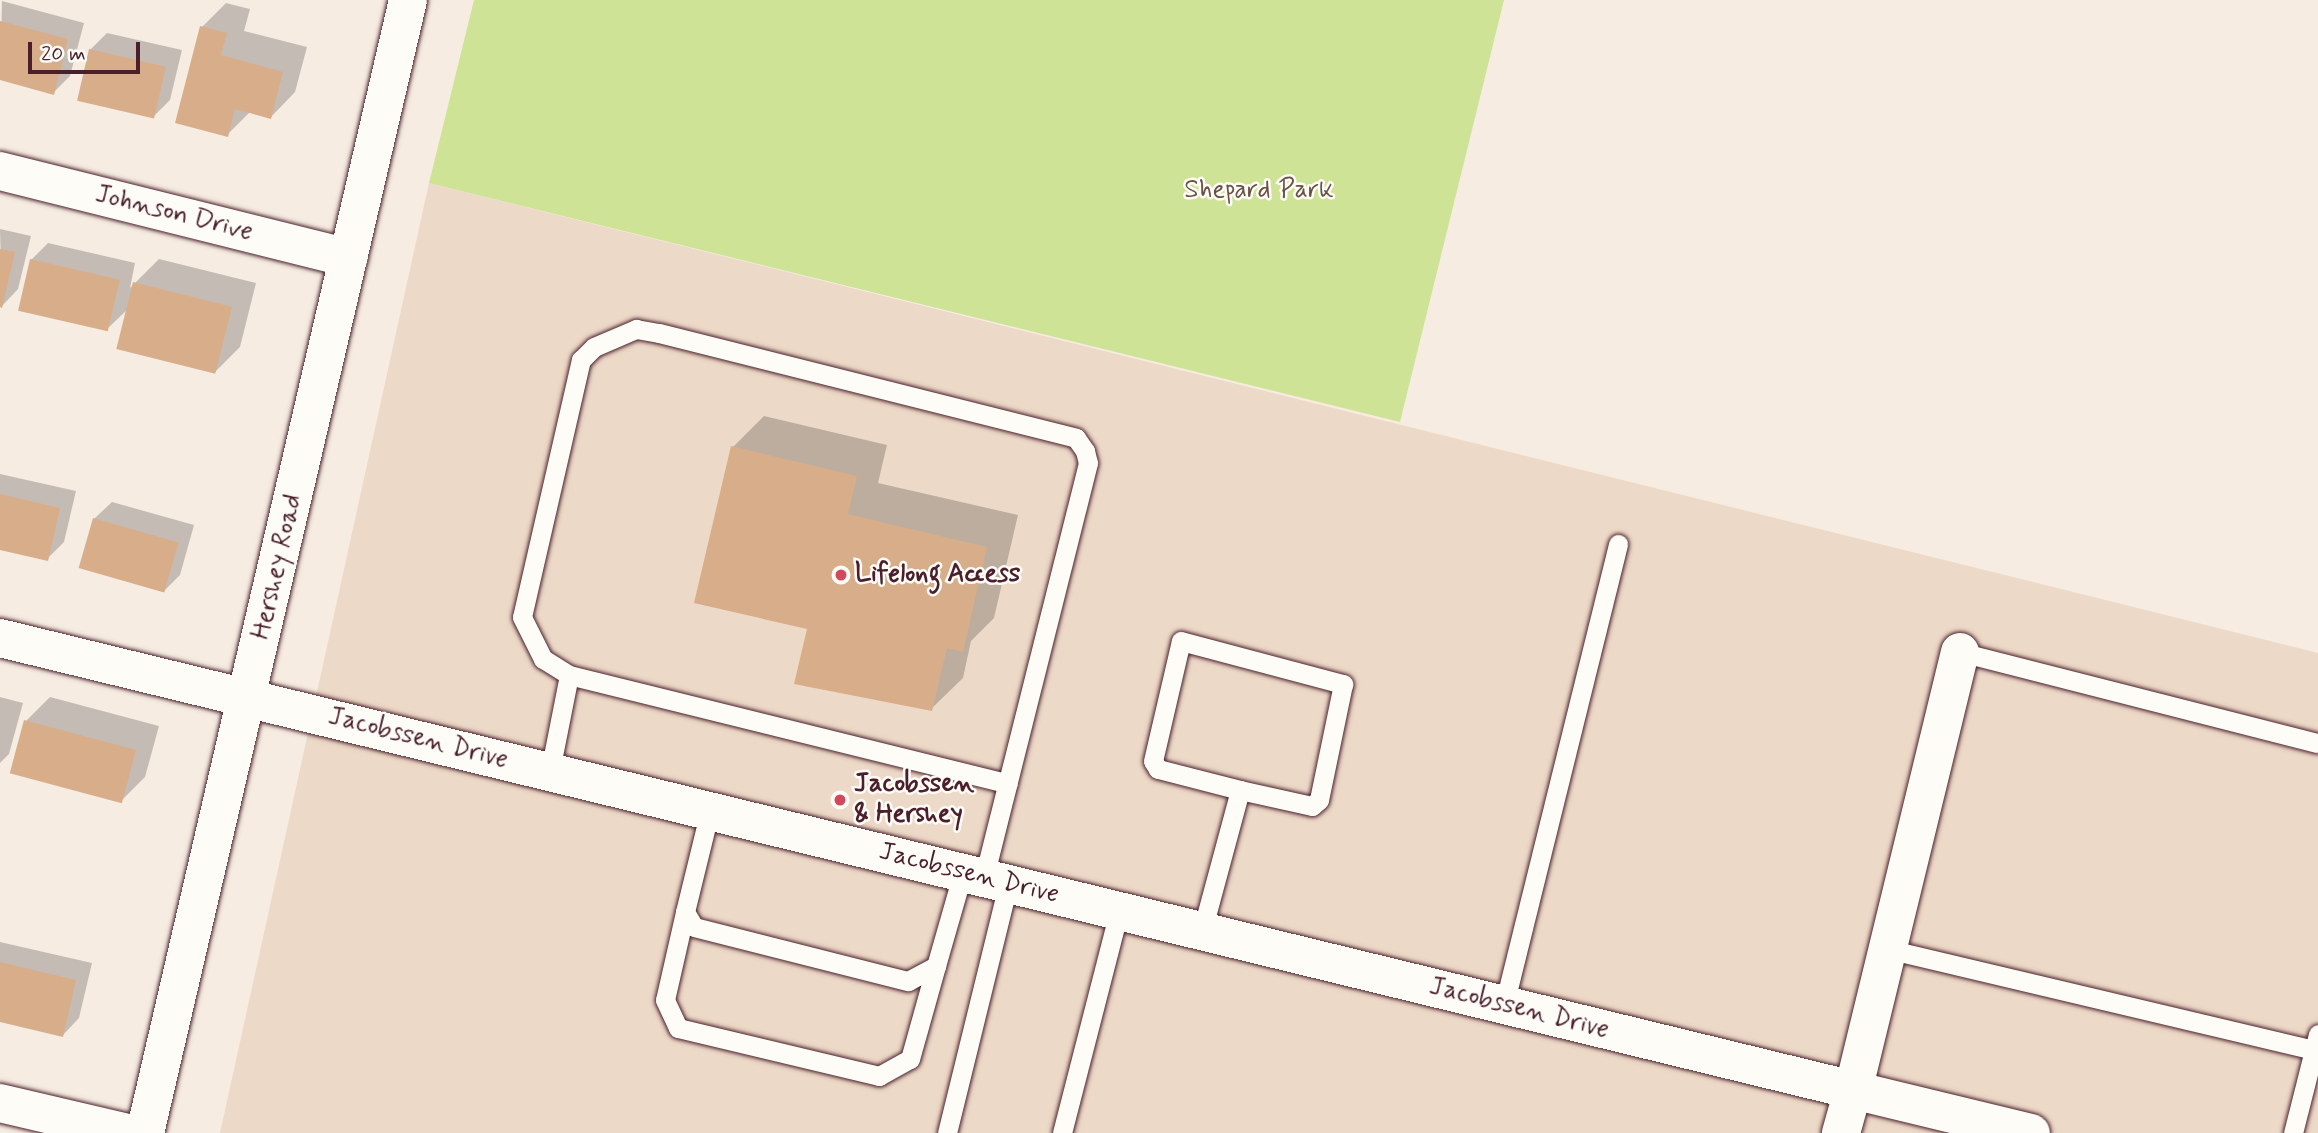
<!DOCTYPE html>
<html>
<head>
<meta charset="utf-8">
<style>
	body { margin:0 }
	#map { position:relative; width:2318px; height:1133px; overflow:hidden; background:#f6ece1; font-family:Mynerve,sans-serif }
	div>[style] { position:absolute }
	.built>* { inset:0; background:#edd9c7 }
	.green>* { inset:0; background:#cfe397 }
	.shadow>* { inset:0; background:#0003 }
	.building>* { inset:0; background:#d8ad8a; transform-origin:0 0 }
	.roads { filter:drop-shadow(0 0 2px #4a1f2b) drop-shadow(0 0 2px #4a1f2b) }
	.lane>* { height:19px; margin:-9.5px; padding:0 9.5px; transform-origin:9.5px; border-radius:9.5px; background:#fdfcf7 }
	.street>* { height:38px; margin:-19px; padding:0 19px; transform-origin:19px; border-radius:19px; background:#fdfcf7 }
	.secondary>* { height:38px; margin:-19px; padding:0 19px; transform-origin:19px; border-radius:19px; background:#fdfcf7 }
	.dots>* { width:19px; height:19px; translate:-50% -50%; box-sizing:border-box; border:4px solid #fdfcf7; border-radius:50% }
	span { translate:-50% -50%; white-space:nowrap; text-align:center; line-height:1.15; -webkit-text-stroke:5px #fdfcf7; paint-order:stroke }
	.park-label { font-size:26px; color:#6b5046 }
	.street-label { font-size:26px; color:#4a1f2b }
	.poi-label { font-size:26px; color:#4a1f2b; font-weight:700 }
	.left { translate:0 -50%; text-align:left }
	.scale { position:absolute; left:28px; top:42px; width:112px; height:32px; box-sizing:border-box; border:4px solid #4a1f2b; border-top:0; padding-left:9px; font-size:21px; line-height:24px; white-space:nowrap; color:#4a1f2b; -webkit-text-stroke:5px #fdfcf7; paint-order:stroke }
</style>
</head>
<body>
<div id="map">
	<div class="built">
		<div style="clip-path:polygon(429px 183px,2318px 653px,2318px 1133px,220px 1133px)"></div>
	</div>
	<div class="green">
		<div style="clip-path:polygon(474px 0,1504px 0,1400px 422px,429px 183px)"></div>
	</div>
	<div class="shadow">
		<div style="clip-path:polygon(2px 1px,84px 23px,70px 76px,53px 93px,0 78px)"></div>
		<div style="clip-path:polygon(226px 3px,250px 9px,244px 31px,307px 47px,295px 92px,271px 117px,251px 111px,227px 135px,202px 27px)"></div>
		<div style="clip-path:polygon(107px 33px,182px 50px,170px 100px,153px 117px,90px 50px)"></div>
		<div style="clip-path:polygon(0 229px,31px 236px,18px 289px,2px 306px)"></div>
		<div style="clip-path:polygon(48px 243px,135px 263px,130px 288px,159px 259px,256px 283px,240px 347px,215px 372px,128px 309px,107px 329px,31px 260px)"></div>
		<div style="clip-path:polygon(764px 416px,887px 445px,878px 483px,1018px 515px,994px 618px,971px 641px,963px 678px,931px 709px,733px 447px)"></div>
		<div style="clip-path:polygon(0 474px,76px 491px,64px 542px,47px 559px,0 548px)"></div>
		<div style="clip-path:polygon(112px 502px,194px 525px,180px 575px,163px 592px,80px 567px,95px 518px)"></div>
		<div style="clip-path:polygon(0 697px,23px 703px,9px 754px,0 763px)"></div>
		<div style="clip-path:polygon(50px 697px,159px 726px,145px 777px,120px 802px,26px 721px)"></div>
		<div style="clip-path:polygon(0 942px,92px 963px,79px 1018px,63px 1035px,0 1020px)"></div>
	</div>
	<div class="building">
		<div style="clip-path:polygon(0 21px,68px 39px,54px 95px,0 80px)"></div>
		<div style="clip-path:polygon(200px 26px,227px 33px,221px 55px,283px 72px,271px 119px,235px 109px,228px 137px,175px 123px)"></div>
		<div style="left:89px;top:49px;width:79px;height:53px;rotate:13deg"></div>
		<div style="clip-path:polygon(0 249px,15px 252px,2px 308px,0 307px)"></div>
		<div style="left:30px;top:259px;width:92px;height:53px;rotate:13deg"></div>
		<div style="left:133px;top:282px;width:102px;height:69px;rotate:14deg"></div>
		<div style="clip-path:polygon(731px 446px,857px 476px,848px 514px,987px 547px,963px 652px,947px 648px,932px 711px,794px 684px,807px 629px,694px 603px)"></div>
		<div style="clip-path:polygon(0 494px,60px 508px,48px 561px,0 550px)"></div>
		<div style="left:93px;top:518px;width:89px;height:52px;rotate:16deg"></div>
		<div style="left:24px;top:720px;width:116px;height:55px;rotate:15deg"></div>
		<div style="clip-path:polygon(0 962px,76px 980px,63px 1037px,0 1022px)"></div>
	</div>
	<div class="roads">
		<div class="lane">
			<div style="left:1960px;top:652px;width:369px;rotate:14.3deg"></div>
			<div style="left:569px;top:675px;width:452px;rotate:13.9deg"></div>
			<div style="left:550px;top:771px;width:98px;rotate:-78.8deg"></div>
			<div style="left:569px;top:675px;width:31px;rotate:-148deg"></div>
			<div style="left:543px;top:659px;width:47px;rotate:-116.6deg"></div>
			<div style="left:522px;top:617px;width:264px;rotate:-77.1deg"></div>
			<div style="left:581px;top:360px;width:18px;rotate:-45deg"></div>
			<div style="left:594px;top:347px;width:46px;rotate:-23.2deg"></div>
			<div style="left:636px;top:329px;width:23px;rotate:10deg"></div>
			<div style="left:659px;top:333px;width:430px;rotate:14.1deg"></div>
			<div style="left:1076px;top:438px;width:16px;rotate:55deg"></div>
			<div style="left:1085px;top:451px;width:12px;rotate:76deg"></div>
			<div style="left:1088px;top:463px;width:428px;rotate:104.1deg"></div>
			<div style="left:710px;top:810px;width:105px;rotate:103.8deg"></div>
			<div style="left:685px;top:912px;width:17px;rotate:59deg"></div>
			<div style="left:694px;top:927px;width:221px;rotate:14.2deg"></div>
			<div style="left:908px;top:981px;width:32px;rotate:-28deg"></div>
			<div style="left:936px;top:966px;width:98px;rotate:-74deg"></div>
			<div style="left:685px;top:912px;width:90px;rotate:102.8deg"></div>
			<div style="left:665px;top:1000px;width:31px;rotate:65deg"></div>
			<div style="left:678px;top:1028px;width:207px;rotate:13.4deg"></div>
			<div style="left:879px;top:1076px;width:35px;rotate:-29deg"></div>
			<div style="left:910px;top:1059px;width:97px;rotate:-74.4deg"></div>
			<div style="left:1202px;top:931px;width:146px;rotate:-74.9deg"></div>
			<div style="left:1240px;top:790px;width:85px;rotate:-165.6deg"></div>
			<div style="left:1158px;top:769px;width:9px;rotate:-122deg"></div>
			<div style="left:1153px;top:761px;width:123px;rotate:-76.9deg"></div>
			<div style="left:1181px;top:641px;width:168px;rotate:14.9deg"></div>
			<div style="left:1343px;top:684px;width:118px;rotate:101.7deg"></div>
			<div style="left:1319px;top:800px;width:9px;rotate:139deg"></div>
			<div style="left:1312px;top:806px;width:74px;rotate:-167.5deg"></div>
			<div style="left:1887px;top:949px;width:439px;rotate:13.3deg"></div>
			<div style="left:1504px;top:1005px;width:475px;rotate:-76.1deg"></div>
			<div style="left:947px;top:1133px;width:256px;rotate:-76.2deg"></div>
			<div style="left:1062px;top:1133px;width:229px;rotate:-75.6deg"></div>
			<div style="left:2293px;top:1133px;width:102px;rotate:-75.8deg"></div>
		</div>
		<div class="street">
			<div style="left:0;top:171px;width:359px;rotate:14deg"></div>
			<div style="left:0;top:638px;width:1907px;rotate:13.71deg"></div>
			<div style="left:1853px;top:1090px;width:45px;rotate:105.6deg"></div>
			<div style="left:1960px;top:652px;width:451px;rotate:103.7deg"></div>
			<div style="left:1853px;top:1090px;width:183px;rotate:13.6deg"></div>
			<div style="left:0;top:1103px;width:131px;rotate:13.2deg"></div>
		</div>
		<div class="secondary">
			<div style="left:145px;top:1133px;width:1163px;rotate:-76.93deg"></div>
		</div>
	</div>
	<div class="dots">
		<div style="left:841px;top:575px;background:#d1495b"></div>
		<div style="left:840px;top:800px;background:#d1495b"></div>
	</div>
	<div class="park-label">
		<span style="left:1259px;top:191px">Shepard Park</span>
	</div>
	<div class="street-label">
		<span style="left:174px;top:214px;rotate:14deg">Johnson Drive</span>
		<span style="left:278px;top:567px;rotate:-77deg">Hershey Road</span>
		<span style="left:418px;top:739px;rotate:14deg">Jacobssen Drive</span>
		<span style="left:969px;top:874px;rotate:14deg">Jacobssen Drive</span>
		<span style="left:1519px;top:1009px;rotate:14deg">Jacobssen Drive</span>
	</div>
	<div class="poi-label">
		<span class="left" style="left:855px;top:575px">Lifelong Access</span>
		<span class="left" style="left:854px;top:800px">Jacobssen<br>&amp; Hershey</span>
	</div>
	<div class="scale">20 m</div>
</div>
</body>
</html>
